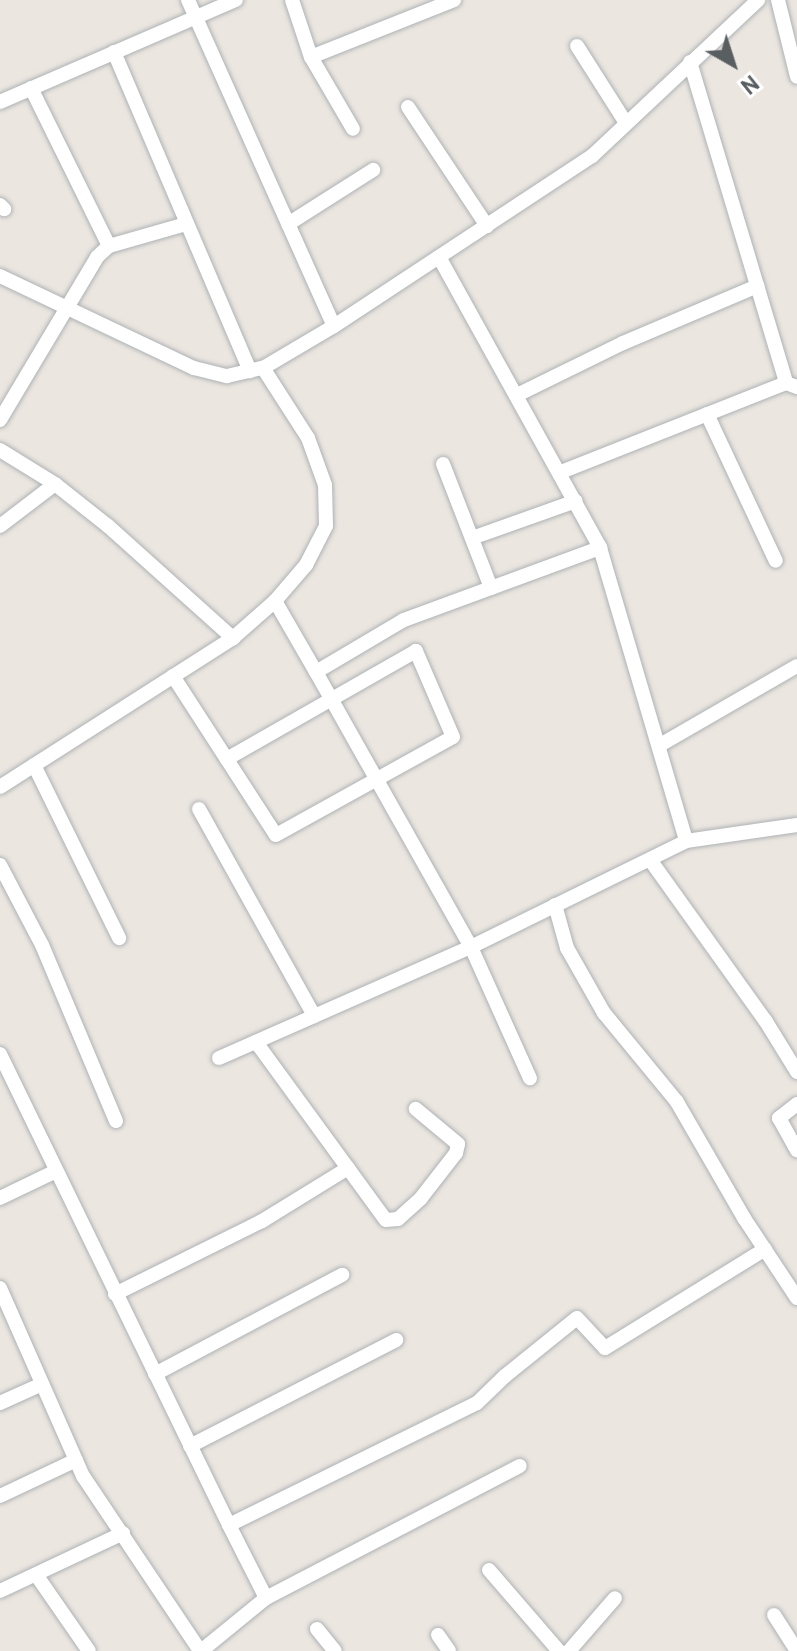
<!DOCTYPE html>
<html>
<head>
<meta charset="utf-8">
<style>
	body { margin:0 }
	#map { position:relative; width:797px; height:1651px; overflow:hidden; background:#ebe6e0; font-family:Overpass,sans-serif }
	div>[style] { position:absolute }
	.roads { filter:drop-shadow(0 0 2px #aeb2b5) drop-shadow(0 0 2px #aeb2b5) }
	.street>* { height:14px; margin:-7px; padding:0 7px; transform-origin:7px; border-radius:7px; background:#fff }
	span { translate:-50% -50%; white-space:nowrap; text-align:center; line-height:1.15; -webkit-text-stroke:7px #fff; paint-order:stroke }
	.north { position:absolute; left:693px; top:24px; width:80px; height:80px; -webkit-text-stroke:6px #fff; paint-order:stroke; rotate:141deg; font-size:22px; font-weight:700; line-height:32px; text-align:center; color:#595e60 }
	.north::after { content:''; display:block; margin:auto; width:28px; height:36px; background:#595e60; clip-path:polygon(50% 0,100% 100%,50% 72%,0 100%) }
</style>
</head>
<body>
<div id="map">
	<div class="roads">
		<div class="street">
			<div style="left:188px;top:0;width:357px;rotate:65.9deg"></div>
			<div style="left:292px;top:0;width:60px;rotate:71.6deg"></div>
			<div style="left:311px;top:57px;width:83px;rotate:59.7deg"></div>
			<div style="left:778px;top:0;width:79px;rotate:76.1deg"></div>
			<div style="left:577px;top:46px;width:91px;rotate:57.5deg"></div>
			<div style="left:114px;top:52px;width:347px;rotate:66.9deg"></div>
			<div style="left:311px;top:57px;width:154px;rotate:-21.7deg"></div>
			<div style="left:690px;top:62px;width:335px;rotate:73.3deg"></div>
			<div style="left:31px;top:88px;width:176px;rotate:63.7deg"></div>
			<div style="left:0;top:102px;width:257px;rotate:-23.4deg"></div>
			<div style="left:408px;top:107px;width:143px;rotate:56.4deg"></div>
			<div style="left:0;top:205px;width:6px;rotate:45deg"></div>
			<div style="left:288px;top:224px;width:101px;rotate:-32.4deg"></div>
			<div style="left:439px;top:257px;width:333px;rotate:61deg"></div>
			<div style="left:600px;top:548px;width:305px;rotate:73.6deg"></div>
			<div style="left:0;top:276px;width:215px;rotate:25.4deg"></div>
			<div style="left:194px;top:368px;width:34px;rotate:14deg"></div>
			<div style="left:227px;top:376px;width:37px;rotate:-13deg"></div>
			<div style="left:263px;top:368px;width:82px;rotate:-30.6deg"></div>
			<div style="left:334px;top:326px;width:309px;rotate:-33.4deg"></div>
			<div style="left:592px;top:156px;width:228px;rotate:-43.2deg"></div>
			<div style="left:517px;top:395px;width:118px;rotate:-26.1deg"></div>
			<div style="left:623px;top:343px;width:146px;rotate:-23deg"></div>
			<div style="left:707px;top:414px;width:162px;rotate:64.9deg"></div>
			<div style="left:0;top:420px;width:190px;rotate:-59.2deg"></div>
			<div style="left:97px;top:257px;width:16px;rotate:-43deg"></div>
			<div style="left:109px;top:246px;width:80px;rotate:-15.9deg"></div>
			<div style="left:0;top:450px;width:65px;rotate:31.7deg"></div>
			<div style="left:55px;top:484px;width:68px;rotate:38.4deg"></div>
			<div style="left:108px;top:526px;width:168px;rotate:41.9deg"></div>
			<div style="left:443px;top:464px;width:133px;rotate:68.8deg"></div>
			<div style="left:561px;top:472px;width:242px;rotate:-21.6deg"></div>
			<div style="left:786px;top:383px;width:12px;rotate:20deg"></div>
			<div style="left:0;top:526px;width:69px;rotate:-37.4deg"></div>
			<div style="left:472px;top:538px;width:110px;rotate:-19.6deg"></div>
			<div style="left:275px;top:601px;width:82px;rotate:60deg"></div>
			<div style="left:316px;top:672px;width:102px;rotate:-30.6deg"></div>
			<div style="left:404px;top:620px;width:209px;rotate:-20.2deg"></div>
			<div style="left:316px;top:672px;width:316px;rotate:60.6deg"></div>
			<div style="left:471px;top:947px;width:144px;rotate:65.8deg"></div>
			<div style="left:173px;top:676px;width:189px;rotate:57.1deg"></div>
			<div style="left:276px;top:835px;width:202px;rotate:-29deg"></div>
			<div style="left:453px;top:737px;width:94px;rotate:-113.3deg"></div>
			<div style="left:416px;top:651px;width:218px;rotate:150.3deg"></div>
			<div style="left:660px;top:745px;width:158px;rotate:-30deg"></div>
			<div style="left:34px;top:765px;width:193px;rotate:63.8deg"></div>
			<div style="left:0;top:787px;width:277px;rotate:-32.6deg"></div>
			<div style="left:233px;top:638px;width:56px;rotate:-41.4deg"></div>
			<div style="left:275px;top:601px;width:48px;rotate:-49.3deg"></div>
			<div style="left:306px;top:565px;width:44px;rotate:-62.9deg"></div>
			<div style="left:326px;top:526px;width:41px;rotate:-91.4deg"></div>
			<div style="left:325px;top:485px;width:50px;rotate:-109.9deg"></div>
			<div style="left:308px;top:438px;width:83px;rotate:-122.7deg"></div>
			<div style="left:199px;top:809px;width:237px;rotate:60.9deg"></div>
			<div style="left:651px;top:861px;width:196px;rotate:54.4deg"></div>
			<div style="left:765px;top:1020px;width:61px;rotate:58.4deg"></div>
			<div style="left:0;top:865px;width:90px;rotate:62.3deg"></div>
			<div style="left:42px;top:945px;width:191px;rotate:67.2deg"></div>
			<div style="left:555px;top:905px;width:45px;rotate:74.4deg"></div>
			<div style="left:567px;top:948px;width:75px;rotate:60.4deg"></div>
			<div style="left:604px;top:1013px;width:115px;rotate:50.6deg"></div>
			<div style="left:677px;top:1102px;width:134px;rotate:60deg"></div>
			<div style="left:744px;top:1218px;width:96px;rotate:56.5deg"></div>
			<div style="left:256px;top:1042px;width:220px;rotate:53.9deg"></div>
			<div style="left:386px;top:1220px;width:12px;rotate:-5deg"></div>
			<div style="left:398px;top:1219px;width:31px;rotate:-42deg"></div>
			<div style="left:421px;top:1198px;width:57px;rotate:-52.1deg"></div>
			<div style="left:456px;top:1153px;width:9px;rotate:-77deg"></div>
			<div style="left:458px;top:1144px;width:55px;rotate:-140.2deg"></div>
			<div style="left:0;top:1054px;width:524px;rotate:64.07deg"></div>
			<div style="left:219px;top:1058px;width:275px;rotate:-23.8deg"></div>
			<div style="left:471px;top:947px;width:240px;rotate:-26.2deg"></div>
			<div style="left:686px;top:841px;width:112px;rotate:-8.2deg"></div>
			<div style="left:797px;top:1104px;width:23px;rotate:142deg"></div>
			<div style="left:779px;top:1118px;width:37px;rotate:61deg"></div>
			<div style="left:0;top:1198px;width:62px;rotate:-25.7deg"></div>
			<div style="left:0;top:1288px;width:206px;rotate:66.2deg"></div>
			<div style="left:83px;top:1476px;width:211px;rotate:56.2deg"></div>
			<div style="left:115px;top:1294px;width:164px;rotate:-26.4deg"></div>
			<div style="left:262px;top:1221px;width:101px;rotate:-31.6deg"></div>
			<div style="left:155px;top:1374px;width:212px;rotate:-27.9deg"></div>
			<div style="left:0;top:1403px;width:46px;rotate:-24.3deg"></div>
			<div style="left:190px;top:1446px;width:232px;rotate:-27.2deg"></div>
			<div style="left:0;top:1496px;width:84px;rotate:-25.3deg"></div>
			<div style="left:489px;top:1570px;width:107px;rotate:49.2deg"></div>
			<div style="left:37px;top:1576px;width:91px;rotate:55.3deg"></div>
			<div style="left:0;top:1591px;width:136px;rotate:-25.2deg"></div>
			<div style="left:266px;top:1598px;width:82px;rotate:-116.9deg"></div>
			<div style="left:229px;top:1525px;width:276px;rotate:-26.2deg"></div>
			<div style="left:477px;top:1403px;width:39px;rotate:-44deg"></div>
			<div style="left:505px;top:1376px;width:92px;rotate:-38.9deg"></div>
			<div style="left:577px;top:1318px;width:41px;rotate:47deg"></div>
			<div style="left:605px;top:1348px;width:188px;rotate:-31.7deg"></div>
			<div style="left:774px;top:1615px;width:43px;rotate:57.4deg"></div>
			<div style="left:317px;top:1629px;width:28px;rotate:51deg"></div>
			<div style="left:438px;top:1635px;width:19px;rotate:55deg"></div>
			<div style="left:201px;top:1651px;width:84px;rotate:-39.2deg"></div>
			<div style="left:266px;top:1598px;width:286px;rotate:-27.5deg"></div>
			<div style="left:569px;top:1651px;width:70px;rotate:-49deg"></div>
		</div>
	</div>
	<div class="north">N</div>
</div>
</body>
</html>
